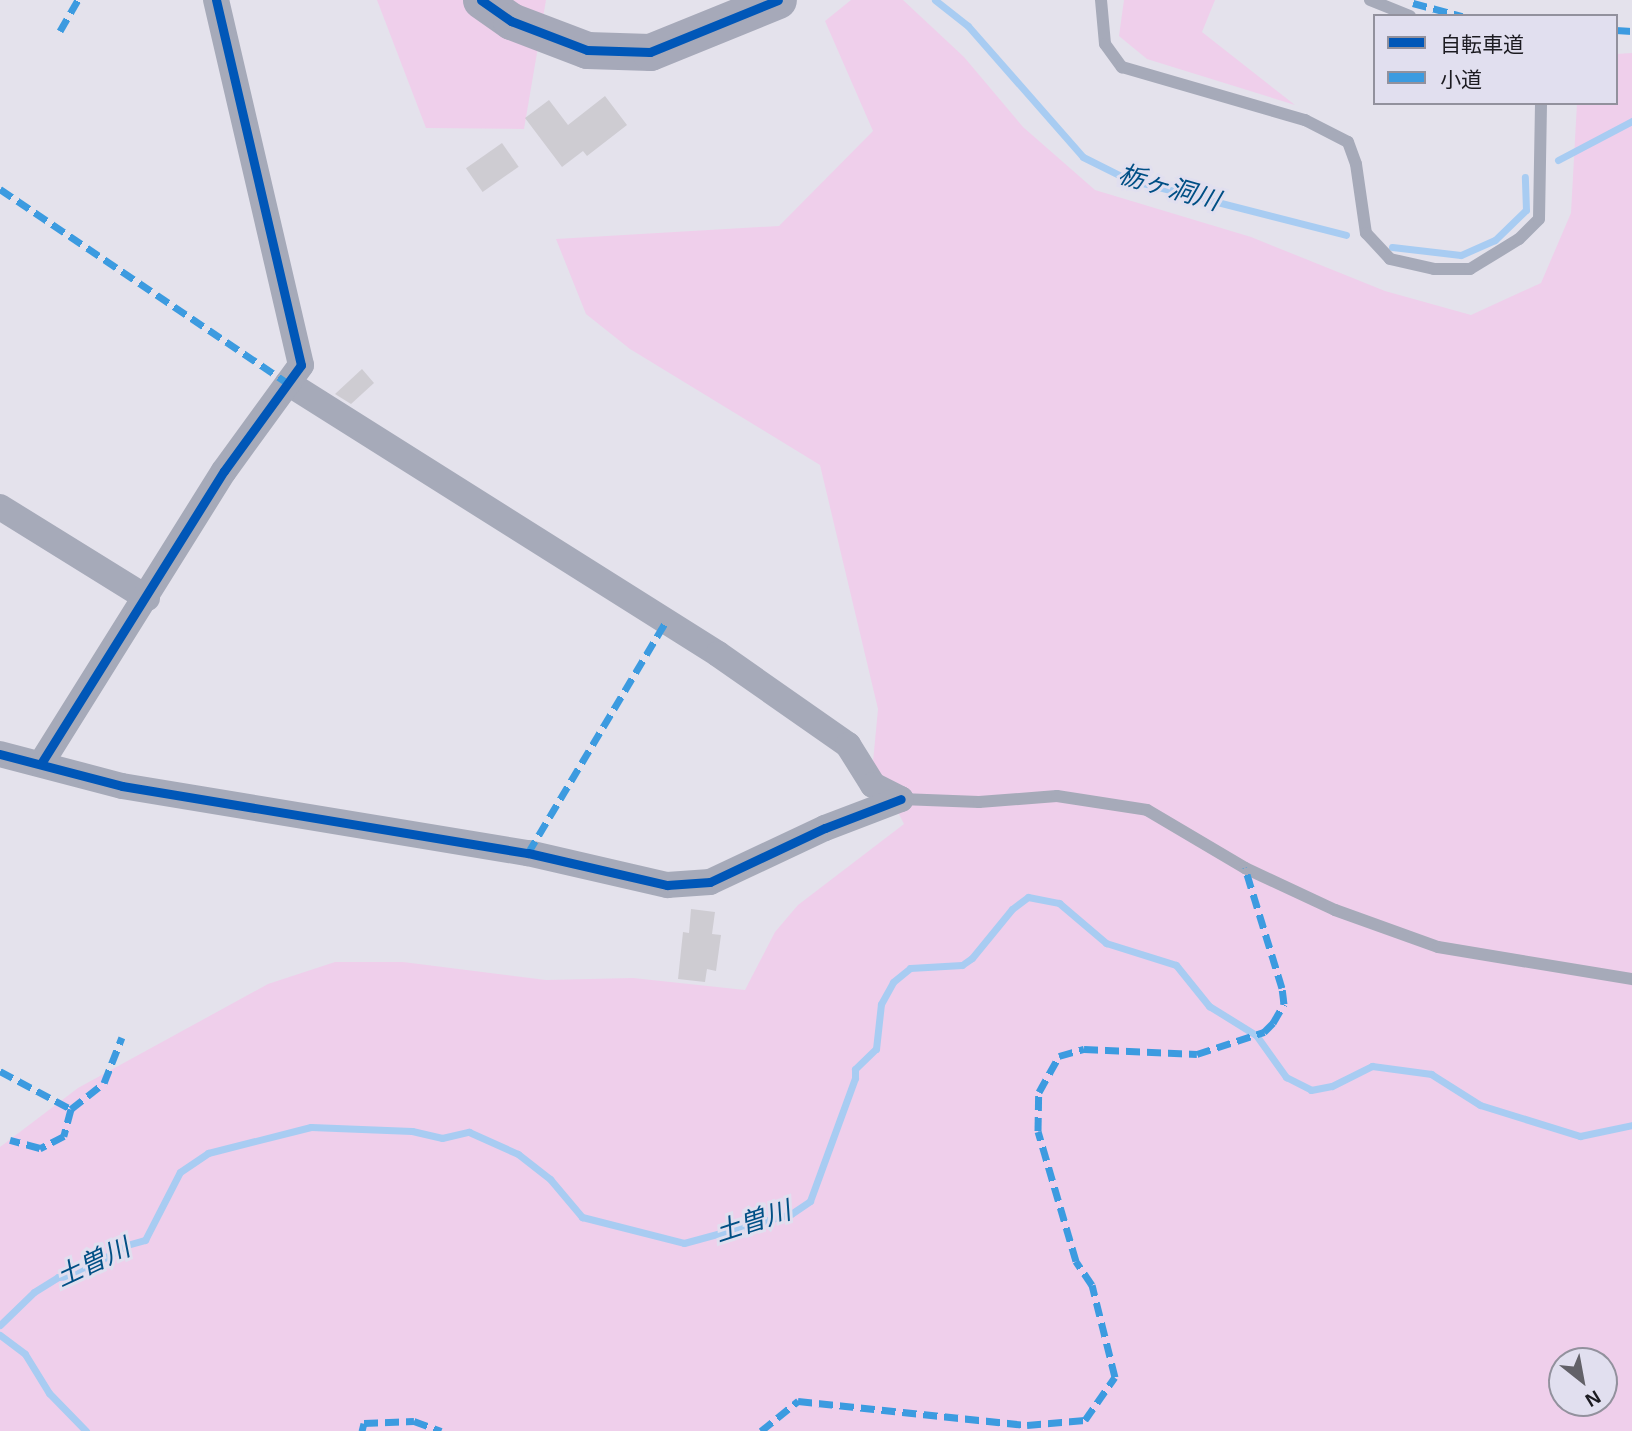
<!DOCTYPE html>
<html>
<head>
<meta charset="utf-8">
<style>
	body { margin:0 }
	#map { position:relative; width:1632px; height:1431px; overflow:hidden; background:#e4e2ec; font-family:Helvetica,"Noto Sans JP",sans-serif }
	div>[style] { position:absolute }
	.green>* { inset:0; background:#efcfeb }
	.stream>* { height:7px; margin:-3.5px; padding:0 3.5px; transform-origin:3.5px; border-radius:3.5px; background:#a8ccf2 }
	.building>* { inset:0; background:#ceccd2; transform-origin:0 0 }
	.lane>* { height:12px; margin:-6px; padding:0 6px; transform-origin:6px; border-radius:6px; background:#a6aab9 }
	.street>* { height:26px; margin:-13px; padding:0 13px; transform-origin:13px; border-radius:13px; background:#a6aab9 }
	.secondary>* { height:37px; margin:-18.5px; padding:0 18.5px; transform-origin:18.5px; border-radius:18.5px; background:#a6a9b9 }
	.quiet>* { height:7px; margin-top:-3.5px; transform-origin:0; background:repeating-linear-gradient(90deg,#3c9be0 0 14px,transparent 0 21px) }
	.cycleway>* { height:9px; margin:-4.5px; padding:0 4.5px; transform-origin:4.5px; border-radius:4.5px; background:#0057b8 }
	span { translate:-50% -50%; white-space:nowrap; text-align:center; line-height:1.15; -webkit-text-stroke:6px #e1dfef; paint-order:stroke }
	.water-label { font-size:26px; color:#004f85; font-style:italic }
	.legend { position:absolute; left:1373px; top:14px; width:245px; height:91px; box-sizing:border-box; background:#e1dfef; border:2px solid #92919d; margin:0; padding:9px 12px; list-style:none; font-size:21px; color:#1c1b21 }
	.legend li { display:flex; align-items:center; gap:14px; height:35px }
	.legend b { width:35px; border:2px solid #92919d }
	.north { position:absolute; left:1548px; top:1347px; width:70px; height:70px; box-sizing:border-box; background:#e1dfef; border:2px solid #92919d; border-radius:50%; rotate:149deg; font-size:19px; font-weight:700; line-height:28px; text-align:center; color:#1c1b21 }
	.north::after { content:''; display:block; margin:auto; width:24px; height:32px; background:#626168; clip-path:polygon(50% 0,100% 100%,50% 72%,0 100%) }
</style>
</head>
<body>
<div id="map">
	<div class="green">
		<div style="clip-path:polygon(377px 0,546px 0,524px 129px,426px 128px)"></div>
		<div style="clip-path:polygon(evenodd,851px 0,903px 0,964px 57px,1023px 127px,1095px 190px,1251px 237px,1385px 291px,1471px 315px,1541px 283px,1571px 213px,1577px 103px,1616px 103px,1616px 54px,1632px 53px,1632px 1431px,0 1431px,0 1147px,78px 1088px,268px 984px,335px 962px,403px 962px,546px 980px,633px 978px,745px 990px,775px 932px,798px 905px,904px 824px,873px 762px,878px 709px,820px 465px,630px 349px,586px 314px,556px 239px,779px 226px,873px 131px,825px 21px,851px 0,1562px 1361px,1604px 1361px,1604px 1403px,1562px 1403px,1562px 1361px)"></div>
		<div style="clip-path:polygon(1124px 0,1215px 0,1202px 32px,1295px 105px,1147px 59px,1119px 36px)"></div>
	</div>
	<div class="stream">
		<div style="left:935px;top:0;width:42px;rotate:38.2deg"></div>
		<div style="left:968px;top:26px;width:174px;rotate:48.7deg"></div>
		<div style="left:1083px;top:157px;width:49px;rotate:26.6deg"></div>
		<div style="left:1127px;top:179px;width:226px;rotate:14.3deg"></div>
		<div style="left:1558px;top:160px;width:84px;rotate:-27.8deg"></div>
		<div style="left:1392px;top:247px;width:69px;rotate:6.6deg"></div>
		<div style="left:1461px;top:255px;width:37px;rotate:-24deg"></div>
		<div style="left:1495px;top:240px;width:43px;rotate:-44.1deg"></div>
		<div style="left:1526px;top:210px;width:33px;rotate:-92deg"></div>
		<div style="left:0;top:1325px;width:47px;rotate:-44.1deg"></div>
		<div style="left:34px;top:1292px;width:28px;rotate:-32deg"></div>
		<div style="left:58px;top:1277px;width:15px;rotate:-4deg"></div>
		<div style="left:73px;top:1276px;width:62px;rotate:-29.9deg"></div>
		<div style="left:127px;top:1245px;width:19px;rotate:-16deg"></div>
		<div style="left:145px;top:1240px;width:76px;rotate:-62.8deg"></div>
		<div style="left:180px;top:1172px;width:34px;rotate:-34deg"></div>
		<div style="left:208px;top:1153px;width:106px;rotate:-14.2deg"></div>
		<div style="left:311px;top:1127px;width:101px;rotate:2.3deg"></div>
		<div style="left:412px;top:1131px;width:31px;rotate:13deg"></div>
		<div style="left:442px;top:1138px;width:28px;rotate:-13deg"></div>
		<div style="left:469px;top:1132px;width:54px;rotate:24.2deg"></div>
		<div style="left:518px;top:1154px;width:41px;rotate:38deg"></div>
		<div style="left:550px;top:1179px;width:50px;rotate:49.9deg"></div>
		<div style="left:582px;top:1217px;width:105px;rotate:14.3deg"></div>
		<div style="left:684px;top:1243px;width:111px;rotate:-15.2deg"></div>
		<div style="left:791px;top:1214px;width:23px;rotate:-34deg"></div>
		<div style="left:810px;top:1201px;width:131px;rotate:-69.9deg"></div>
		<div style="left:855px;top:1078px;width:9px;rotate:-90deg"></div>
		<div style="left:855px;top:1069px;width:29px;rotate:-44deg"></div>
		<div style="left:876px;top:1049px;width:45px;rotate:-83.7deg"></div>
		<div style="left:881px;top:1004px;width:25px;rotate:-61deg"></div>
		<div style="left:893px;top:982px;width:22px;rotate:-39deg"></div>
		<div style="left:910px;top:968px;width:52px;rotate:-3.3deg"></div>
		<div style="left:962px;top:965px;width:12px;rotate:-35deg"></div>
		<div style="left:972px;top:958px;width:63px;rotate:-50.8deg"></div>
		<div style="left:1012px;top:909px;width:20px;rotate:-37deg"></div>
		<div style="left:1028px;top:897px;width:32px;rotate:11deg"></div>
		<div style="left:1059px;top:903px;width:62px;rotate:40.4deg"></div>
		<div style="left:1106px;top:943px;width:73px;rotate:17.4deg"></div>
		<div style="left:1176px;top:965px;width:53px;rotate:51.2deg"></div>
		<div style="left:1209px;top:1006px;width:55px;rotate:31.7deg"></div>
		<div style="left:1256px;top:1035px;width:52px;rotate:54.5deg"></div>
		<div style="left:1286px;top:1077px;width:28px;rotate:27deg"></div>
		<div style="left:1311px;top:1090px;width:21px;rotate:-11deg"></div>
		<div style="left:1332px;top:1086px;width:45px;rotate:-26.6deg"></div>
		<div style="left:1372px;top:1066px;width:60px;rotate:7.7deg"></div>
		<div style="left:1431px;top:1074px;width:58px;rotate:32.3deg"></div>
		<div style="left:1480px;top:1105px;width:105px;rotate:17.2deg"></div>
		<div style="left:1580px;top:1136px;width:53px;rotate:-11.9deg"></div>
		<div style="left:0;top:1335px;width:31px;rotate:37deg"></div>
		<div style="left:25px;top:1354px;width:46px;rotate:58.4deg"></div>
		<div style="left:49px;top:1393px;width:53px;rotate:45.8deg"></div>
	</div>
	<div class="building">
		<div style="clip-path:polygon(605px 96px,627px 125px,587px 156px,583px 151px,562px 167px,525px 118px,549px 100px,568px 125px)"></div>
		<div style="left:502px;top:143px;width:29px;height:44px;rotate:55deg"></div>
		<div style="clip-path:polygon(362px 369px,374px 383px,351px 404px,335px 394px)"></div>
		<div style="clip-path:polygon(691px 909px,715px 912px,712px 934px,721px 935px,716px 971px,707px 969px,705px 982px,678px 979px,683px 932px,689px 933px)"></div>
	</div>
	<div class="lane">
		<div style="left:1101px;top:0;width:44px;rotate:84.8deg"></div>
		<div style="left:1105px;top:44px;width:29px;rotate:54deg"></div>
		<div style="left:1122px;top:67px;width:191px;rotate:16.2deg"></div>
		<div style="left:1305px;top:120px;width:48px;rotate:27.1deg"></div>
		<div style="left:1348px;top:142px;width:23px;rotate:70deg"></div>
		<div style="left:1356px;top:164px;width:70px;rotate:81.8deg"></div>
		<div style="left:1366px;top:233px;width:35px;rotate:47deg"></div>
		<div style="left:1390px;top:259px;width:45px;rotate:12.8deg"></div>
		<div style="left:1434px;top:269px;width:36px"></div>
		<div style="left:1470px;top:269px;width:57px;rotate:-31.5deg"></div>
		<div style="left:1519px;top:239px;width:28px;rotate:-45deg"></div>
		<div style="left:1539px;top:219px;width:116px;rotate:-89deg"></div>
		<div style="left:1370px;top:0;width:43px;rotate:21.8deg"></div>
		<div style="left:901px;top:799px;width:78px;rotate:2.2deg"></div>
		<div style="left:979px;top:802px;width:78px;rotate:-4.4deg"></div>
		<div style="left:1057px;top:796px;width:91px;rotate:8.8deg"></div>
		<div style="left:1147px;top:810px;width:114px;rotate:30.6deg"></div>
		<div style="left:1245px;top:868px;width:99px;rotate:25deg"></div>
		<div style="left:1335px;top:910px;width:109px;rotate:19.8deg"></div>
		<div style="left:1438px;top:947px;width:197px;rotate:9.4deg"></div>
	</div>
	<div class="street">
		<div style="left:288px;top:383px;width:508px;rotate:32.22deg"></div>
		<div style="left:718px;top:654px;width:159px;rotate:35deg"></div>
		<div style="left:848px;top:745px;width:47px;rotate:58deg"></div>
		<div style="left:873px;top:785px;width:31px;rotate:27deg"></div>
		<div style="left:0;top:507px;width:173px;rotate:31.8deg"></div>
		<div style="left:0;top:754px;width:126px;rotate:14.7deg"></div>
		<div style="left:122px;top:786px;width:411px;rotate:9.4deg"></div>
		<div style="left:528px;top:853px;width:143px;rotate:13deg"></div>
		<div style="left:667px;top:885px;width:43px;rotate:-4deg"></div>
		<div style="left:710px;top:882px;width:127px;rotate:-25.2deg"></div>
		<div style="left:825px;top:828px;width:81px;rotate:-20.9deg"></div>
		<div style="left:42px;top:762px;width:343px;rotate:-58deg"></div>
		<div style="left:224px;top:471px;width:131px;rotate:-54deg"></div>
		<div style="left:301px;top:365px;width:375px;rotate:-103.1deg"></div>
	</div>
	<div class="secondary">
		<div style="left:481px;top:0;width:37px;rotate:35deg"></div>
		<div style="left:511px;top:21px;width:81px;rotate:20.9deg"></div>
		<div style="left:587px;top:50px;width:63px;rotate:1.8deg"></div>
		<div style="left:650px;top:52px;width:138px;rotate:-22.1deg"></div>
	</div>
	<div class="quiet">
		<div style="left:1413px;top:3px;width:51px;rotate:14.9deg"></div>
		<div style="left:1616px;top:30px;width:16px;rotate:4deg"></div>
		<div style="left:60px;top:31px;width:36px;rotate:-60deg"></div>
		<div style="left:0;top:189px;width:347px;rotate:34deg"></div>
		<div style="left:528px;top:853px;width:268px;rotate:-59.2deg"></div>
		<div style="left:0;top:1071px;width:81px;rotate:28.2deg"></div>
		<div style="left:71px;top:1109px;width:28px;rotate:105deg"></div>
		<div style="left:64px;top:1136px;width:27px;rotate:153deg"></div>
		<div style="left:40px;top:1148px;width:31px;rotate:-165deg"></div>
		<div style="left:71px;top:1109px;width:42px;rotate:-38.2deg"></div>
		<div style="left:104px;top:1083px;width:49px;rotate:-68.6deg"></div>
		<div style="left:362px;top:1431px;width:8px;rotate:-76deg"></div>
		<div style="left:364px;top:1423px;width:50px;rotate:-2.3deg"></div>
		<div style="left:414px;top:1421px;width:29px;rotate:20deg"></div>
		<div style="left:761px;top:1431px;width:48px;rotate:-39deg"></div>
		<div style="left:798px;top:1401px;width:230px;rotate:6deg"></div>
		<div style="left:1027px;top:1425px;width:58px;rotate:-4.9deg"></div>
		<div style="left:1085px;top:1420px;width:52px;rotate:-55.1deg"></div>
		<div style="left:1115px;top:1377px;width:95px;rotate:-104deg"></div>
		<div style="left:1092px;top:1285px;width:29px;rotate:-124deg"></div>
		<div style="left:1076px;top:1261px;width:135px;rotate:-106.3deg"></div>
		<div style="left:1038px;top:1131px;width:39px;rotate:-89deg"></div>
		<div style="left:1039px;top:1092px;width:41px;rotate:-60.9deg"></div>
		<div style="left:1059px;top:1056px;width:26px;rotate:-16deg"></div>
		<div style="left:1084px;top:1049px;width:113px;rotate:2.5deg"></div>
		<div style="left:1197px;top:1054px;width:71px;rotate:-18.2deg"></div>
		<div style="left:1264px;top:1032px;width:13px;rotate:-45deg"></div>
		<div style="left:1273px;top:1023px;width:22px;rotate:-60deg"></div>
		<div style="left:1284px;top:1004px;width:16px;rotate:-97deg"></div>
		<div style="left:1282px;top:988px;width:126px;rotate:-107.1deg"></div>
	</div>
	<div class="cycleway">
		<div style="left:481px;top:0;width:37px;rotate:35deg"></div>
		<div style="left:511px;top:21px;width:81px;rotate:20.9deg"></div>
		<div style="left:587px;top:50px;width:63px;rotate:1.8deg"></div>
		<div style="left:650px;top:52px;width:138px;rotate:-22.1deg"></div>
		<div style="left:0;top:754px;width:126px;rotate:14.7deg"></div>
		<div style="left:122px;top:786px;width:411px;rotate:9.4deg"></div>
		<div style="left:528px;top:853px;width:143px;rotate:13deg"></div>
		<div style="left:667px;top:885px;width:43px;rotate:-4deg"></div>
		<div style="left:710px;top:882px;width:127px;rotate:-25.2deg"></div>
		<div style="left:825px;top:828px;width:81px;rotate:-20.9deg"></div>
		<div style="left:42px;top:762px;width:343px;rotate:-58deg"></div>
		<div style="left:224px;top:471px;width:131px;rotate:-54deg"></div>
		<div style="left:301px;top:365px;width:375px;rotate:-103.1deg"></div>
	</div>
	<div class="water-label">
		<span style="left:1169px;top:188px;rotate:16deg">栃ヶ洞川</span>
		<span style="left:753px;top:1222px;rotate:-18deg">土曽川</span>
		<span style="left:93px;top:1263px;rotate:-25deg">土曽川</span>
	</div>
	<ul class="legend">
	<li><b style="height:9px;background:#0057b8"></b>自転車道</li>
	<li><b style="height:9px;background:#3c9be0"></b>小道</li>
	</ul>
	<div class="north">N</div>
</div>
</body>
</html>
